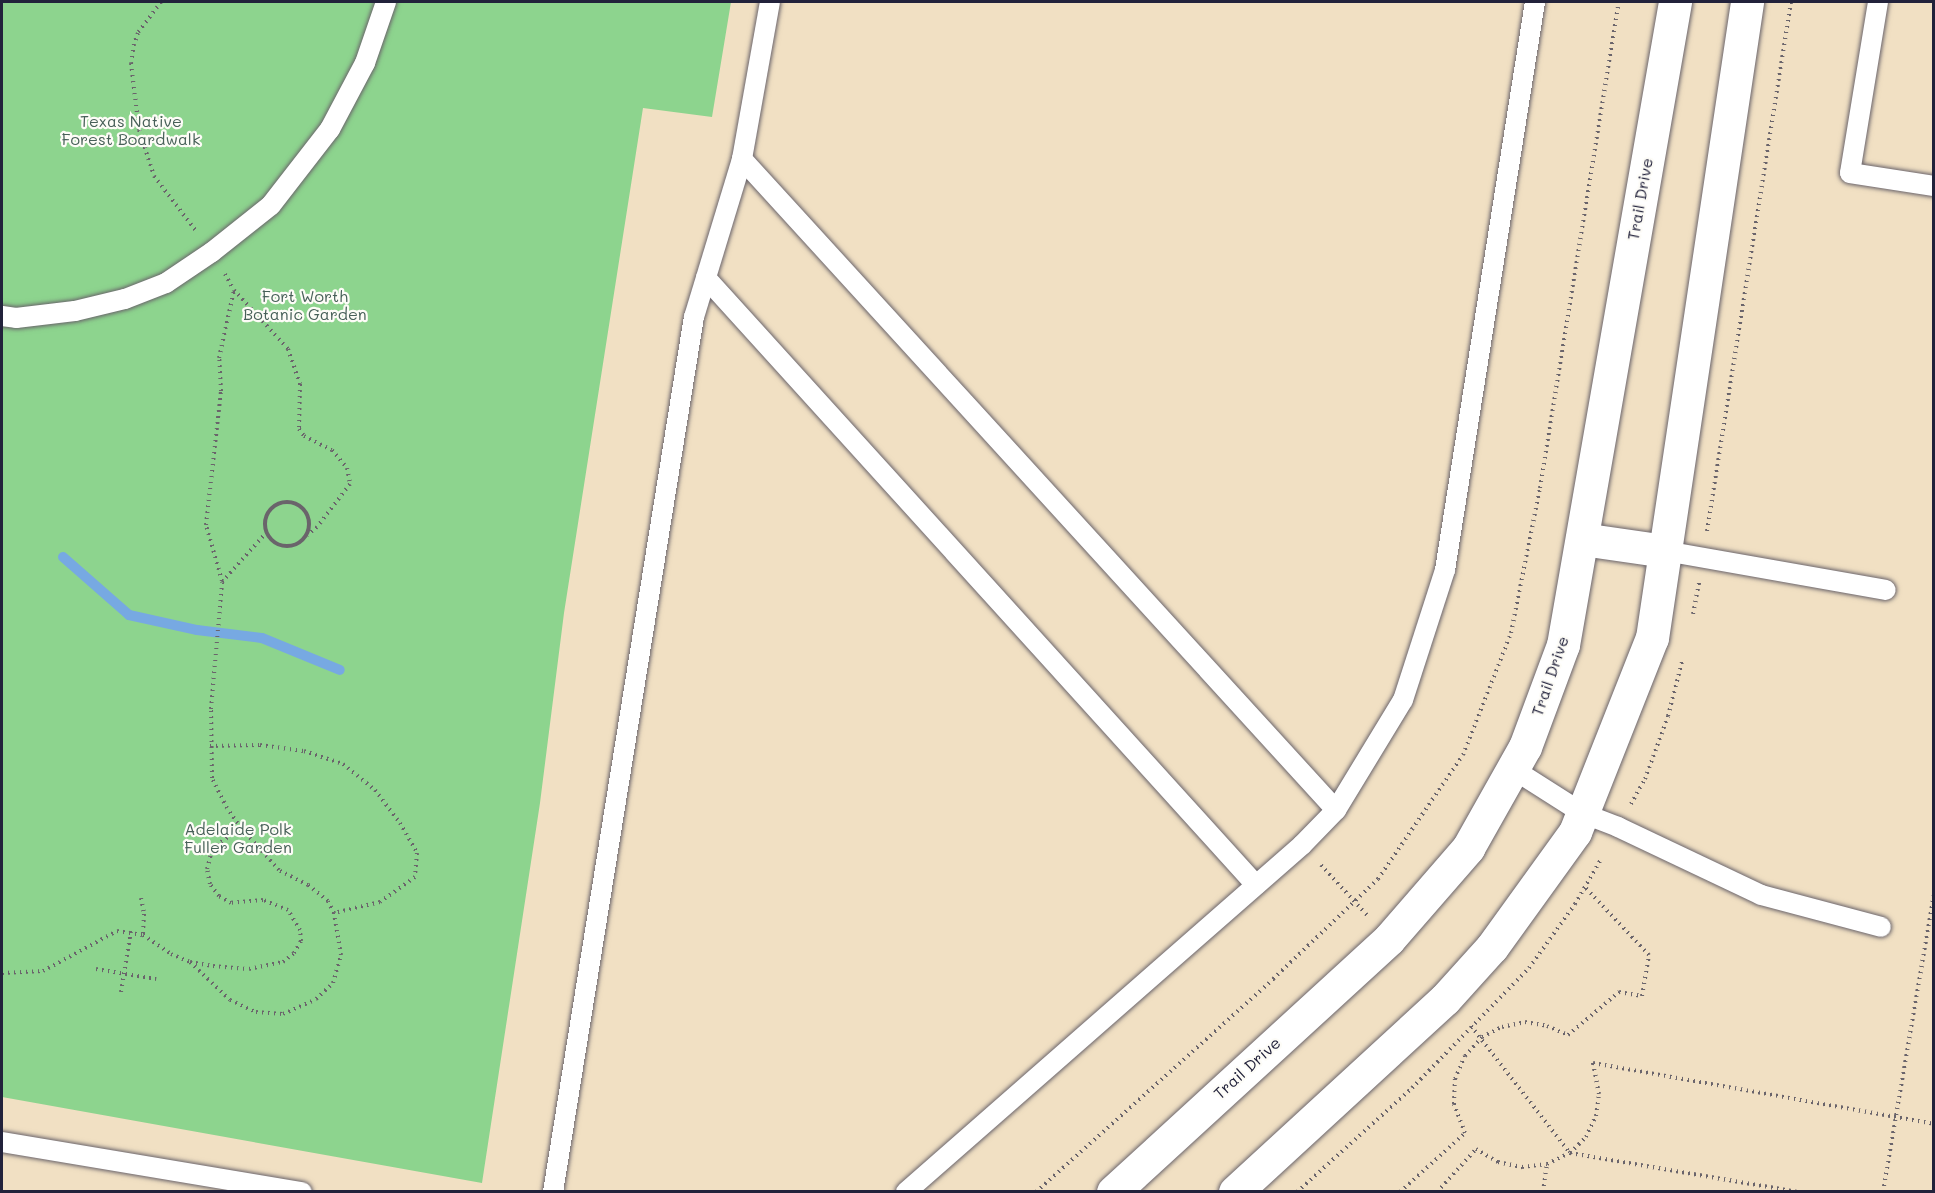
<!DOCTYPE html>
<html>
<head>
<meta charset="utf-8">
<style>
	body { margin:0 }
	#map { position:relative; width:1935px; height:1193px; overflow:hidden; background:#f1e0c3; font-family:Mali,sans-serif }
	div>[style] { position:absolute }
	.green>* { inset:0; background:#8dd48e }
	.stream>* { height:10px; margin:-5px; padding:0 5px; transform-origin:5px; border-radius:5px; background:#77a9e2 }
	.path>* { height:4px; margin-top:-2px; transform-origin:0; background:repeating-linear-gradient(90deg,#6a646b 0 1.5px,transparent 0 6px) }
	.path>.ring { margin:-2px; padding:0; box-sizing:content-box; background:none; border:4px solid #6a646b; border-radius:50% }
	.roads { filter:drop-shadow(0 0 2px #6a646b) drop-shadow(0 0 2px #6a646b) }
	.lane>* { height:20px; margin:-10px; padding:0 10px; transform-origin:10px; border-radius:10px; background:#fff }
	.secondary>* { height:33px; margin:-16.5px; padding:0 16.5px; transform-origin:16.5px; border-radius:16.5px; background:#fff }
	span { translate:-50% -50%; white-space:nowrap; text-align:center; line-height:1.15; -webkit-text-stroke:4.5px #fdfcf7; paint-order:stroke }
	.park-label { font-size:16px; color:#476058 }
	.street-label { font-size:16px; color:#22223b }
	.frame { position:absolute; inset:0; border:3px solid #22223b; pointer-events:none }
</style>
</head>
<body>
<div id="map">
	<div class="green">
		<div style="clip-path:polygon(2px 2px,731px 2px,712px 117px,643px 108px,564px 613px,540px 803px,482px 1183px,2px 1097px)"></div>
	</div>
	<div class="stream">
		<div style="left:63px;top:557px;width:88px;rotate:41.3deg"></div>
		<div style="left:129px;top:615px;width:70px;rotate:12.4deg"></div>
		<div style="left:197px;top:630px;width:65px;rotate:7deg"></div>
		<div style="left:262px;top:638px;width:84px;rotate:22.3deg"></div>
	</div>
	<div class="path">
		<div style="left:161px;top:2px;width:39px;rotate:127deg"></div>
		<div style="left:138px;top:33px;width:12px;rotate:110deg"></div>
		<div style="left:134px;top:44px;width:19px;rotate:99deg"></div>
		<div style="left:131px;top:63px;width:67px;rotate:83.2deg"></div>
		<div style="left:139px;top:130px;width:48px;rotate:71.9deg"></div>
		<div style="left:154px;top:176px;width:69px;rotate:52.6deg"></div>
		<div style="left:225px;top:274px;width:18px;rotate:61deg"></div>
		<div style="left:234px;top:290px;width:80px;rotate:47.5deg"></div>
		<div style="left:288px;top:349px;width:37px;rotate:71deg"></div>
		<div style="left:300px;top:384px;width:45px;rotate:91.3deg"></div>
		<div style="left:299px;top:429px;width:9px;rotate:54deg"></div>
		<div style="left:304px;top:436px;width:31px;rotate:27deg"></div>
		<div style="left:332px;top:450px;width:23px;rotate:50deg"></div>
		<div style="left:347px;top:468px;width:16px;rotate:79deg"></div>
		<div style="left:350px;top:484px;width:54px;rotate:127.5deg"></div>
		<div style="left:317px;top:527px;width:13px;rotate:141deg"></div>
		<div class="ring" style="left:265px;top:502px;width:40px;height:40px"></div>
		<div style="left:1707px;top:531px;width:536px;rotate:-80.98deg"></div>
		<div style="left:222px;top:581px;width:58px;rotate:-105.9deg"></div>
		<div style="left:206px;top:525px;width:135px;rotate:-83.6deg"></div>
		<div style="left:221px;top:391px;width:33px;rotate:-93deg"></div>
		<div style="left:219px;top:358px;width:70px;rotate:-77.6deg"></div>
		<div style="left:1693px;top:614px;width:32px;rotate:-79deg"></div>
		<div style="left:210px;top:746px;width:50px;rotate:-1.1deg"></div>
		<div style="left:260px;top:745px;width:44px;rotate:7.8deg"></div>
		<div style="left:304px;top:751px;width:41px;rotate:18.4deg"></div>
		<div style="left:343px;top:764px;width:41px;rotate:39.1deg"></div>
		<div style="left:375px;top:790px;width:41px;rotate:52.9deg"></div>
		<div style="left:400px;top:823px;width:34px;rotate:60deg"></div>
		<div style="left:417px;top:853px;width:24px;rotate:95deg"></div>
		<div style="left:415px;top:877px;width:43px;rotate:144.5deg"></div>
		<div style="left:380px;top:902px;width:47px;rotate:166.6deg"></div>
		<div style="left:1631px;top:804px;width:29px;rotate:-61deg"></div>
		<div style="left:1645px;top:779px;width:67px;rotate:-69.9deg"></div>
		<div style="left:1668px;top:716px;width:56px;rotate:-75.5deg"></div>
		<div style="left:1321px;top:865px;width:68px;rotate:47.4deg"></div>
		<div style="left:141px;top:898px;width:16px;rotate:79deg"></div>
		<div style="left:144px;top:914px;width:21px;rotate:93deg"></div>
		<div style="left:190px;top:962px;width:55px;rotate:43.5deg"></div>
		<div style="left:230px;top:1000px;width:29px;rotate:25deg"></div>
		<div style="left:256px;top:1012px;width:27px;rotate:4deg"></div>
		<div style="left:283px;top:1014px;width:36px;rotate:-24deg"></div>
		<div style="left:316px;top:999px;width:23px;rotate:-43deg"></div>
		<div style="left:333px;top:983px;width:29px;rotate:-74deg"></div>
		<div style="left:341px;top:955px;width:43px;rotate:-99.5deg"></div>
		<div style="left:334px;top:913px;width:13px;rotate:-117deg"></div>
		<div style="left:328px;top:901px;width:26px;rotate:-141deg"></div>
		<div style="left:308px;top:885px;width:33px;rotate:-153deg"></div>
		<div style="left:279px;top:870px;width:57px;rotate:-132.1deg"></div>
		<div style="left:241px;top:828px;width:24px;rotate:-125deg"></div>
		<div style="left:227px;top:808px;width:34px;rotate:-117deg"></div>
		<div style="left:212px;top:778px;width:69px;rotate:-90.8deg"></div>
		<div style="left:211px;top:709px;width:127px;rotate:-85deg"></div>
		<div style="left:222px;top:582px;width:66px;rotate:-48.1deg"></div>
		<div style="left:96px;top:969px;width:61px;rotate:9.5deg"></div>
		<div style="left:2px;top:973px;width:41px;rotate:-2.8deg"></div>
		<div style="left:43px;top:971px;width:84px;rotate:-28.4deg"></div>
		<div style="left:117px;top:931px;width:26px;rotate:9deg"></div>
		<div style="left:143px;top:935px;width:34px;rotate:34deg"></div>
		<div style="left:171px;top:954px;width:21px;rotate:23deg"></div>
		<div style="left:190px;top:962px;width:23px;rotate:10deg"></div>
		<div style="left:213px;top:966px;width:36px;rotate:5deg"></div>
		<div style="left:249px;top:969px;width:35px;rotate:-12deg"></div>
		<div style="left:283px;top:962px;width:14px;rotate:-39deg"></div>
		<div style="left:294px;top:953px;width:14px;rotate:-60deg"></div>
		<div style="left:301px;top:941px;width:11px;rotate:-95deg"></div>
		<div style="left:300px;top:930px;width:23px;rotate:-121deg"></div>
		<div style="left:288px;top:910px;width:27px;rotate:-158deg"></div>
		<div style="left:263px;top:900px;width:32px;rotate:175deg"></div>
		<div style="left:231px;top:903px;width:14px;rotate:-150deg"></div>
		<div style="left:219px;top:896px;width:15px;rotate:-127deg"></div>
		<div style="left:210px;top:884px;width:15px;rotate:-101deg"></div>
		<div style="left:207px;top:869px;width:16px;rotate:-75deg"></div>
		<div style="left:211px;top:854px;width:16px;rotate:-50deg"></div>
		<div style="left:221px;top:842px;width:24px;rotate:-35deg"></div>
		<div style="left:121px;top:992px;width:62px;rotate:-80.7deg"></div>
		<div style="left:1471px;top:1026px;width:161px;rotate:52.1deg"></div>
		<div style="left:1570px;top:1153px;width:231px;rotate:9.7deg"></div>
		<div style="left:1036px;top:1192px;width:319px;rotate:-41.9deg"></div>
		<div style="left:1273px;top:979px;width:145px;rotate:-43.6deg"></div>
		<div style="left:1378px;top:879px;width:150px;rotate:-55.6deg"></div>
		<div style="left:1463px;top:755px;width:131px;rotate:-68.5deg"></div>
		<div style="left:1511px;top:633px;width:148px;rotate:-78.7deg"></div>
		<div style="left:1540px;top:488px;width:492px;rotate:-80.8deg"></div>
		<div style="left:1297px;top:1192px;width:155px;rotate:-42.1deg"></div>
		<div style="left:1412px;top:1088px;width:168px;rotate:-45.7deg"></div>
		<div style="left:1529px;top:968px;width:79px;rotate:-54.3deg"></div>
		<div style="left:1575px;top:904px;width:50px;rotate:-59.8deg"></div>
		<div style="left:1400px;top:1192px;width:88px;rotate:-42.2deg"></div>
		<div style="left:1465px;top:1133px;width:31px;rotate:-111deg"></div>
		<div style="left:1454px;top:1104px;width:25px;rotate:-88deg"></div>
		<div style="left:1455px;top:1079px;width:25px;rotate:-67deg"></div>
		<div style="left:1465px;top:1056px;width:25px;rotate:-48deg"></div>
		<div style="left:1482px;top:1037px;width:22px;rotate:-27deg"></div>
		<div style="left:1502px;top:1027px;width:24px;rotate:-12deg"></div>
		<div style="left:1525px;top:1022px;width:22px;rotate:10deg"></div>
		<div style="left:1547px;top:1026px;width:23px;rotate:23deg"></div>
		<div style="left:1568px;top:1035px;width:67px;rotate:-40.1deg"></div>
		<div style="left:1619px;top:992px;width:23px;rotate:10deg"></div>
		<div style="left:1642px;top:996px;width:42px;rotate:-80.3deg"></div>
		<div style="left:1649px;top:955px;width:93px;rotate:-133.3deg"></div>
		<div style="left:1437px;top:1192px;width:58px;rotate:-47.8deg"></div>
		<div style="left:1476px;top:1149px;width:26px;rotate:31deg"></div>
		<div style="left:1498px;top:1162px;width:25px;rotate:12deg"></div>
		<div style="left:1522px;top:1167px;width:25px;rotate:-7deg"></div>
		<div style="left:1547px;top:1164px;width:25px;rotate:-26deg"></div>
		<div style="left:1570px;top:1153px;width:23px;rotate:-45deg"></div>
		<div style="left:1586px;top:1137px;width:23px;rotate:-65deg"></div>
		<div style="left:1596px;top:1116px;width:22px;rotate:-82deg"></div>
		<div style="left:1599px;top:1094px;width:32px;rotate:-101deg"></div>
		<div style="left:1593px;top:1063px;width:346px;rotate:10.1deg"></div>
		<div style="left:1543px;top:1192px;width:28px;rotate:-82deg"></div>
		<div style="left:1883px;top:1192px;width:301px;rotate:-80.3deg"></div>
	</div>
	<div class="roads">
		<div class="lane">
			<div style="left:1878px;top:2px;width:173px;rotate:99.3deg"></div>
			<div style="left:1850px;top:173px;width:85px;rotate:8.8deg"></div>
			<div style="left:742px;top:159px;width:881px;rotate:47.62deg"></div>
			<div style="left:706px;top:278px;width:819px;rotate:47.82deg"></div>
			<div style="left:2px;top:316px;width:14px;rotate:8deg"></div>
			<div style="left:16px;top:318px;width:59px;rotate:-6.8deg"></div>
			<div style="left:75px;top:311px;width:51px;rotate:-13.5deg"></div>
			<div style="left:125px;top:299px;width:44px;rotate:-21.3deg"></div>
			<div style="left:166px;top:283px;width:55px;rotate:-34deg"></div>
			<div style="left:212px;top:252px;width:75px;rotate:-38.5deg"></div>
			<div style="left:271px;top:205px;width:96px;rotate:-52.2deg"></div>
			<div style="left:330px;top:129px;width:75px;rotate:-62.1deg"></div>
			<div style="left:365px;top:63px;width:65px;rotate:-71deg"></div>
			<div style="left:1665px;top:551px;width:224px;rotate:10deg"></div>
			<div style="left:1513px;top:769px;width:82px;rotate:32.5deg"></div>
			<div style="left:1582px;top:813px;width:39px;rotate:21deg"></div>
			<div style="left:1618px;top:827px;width:158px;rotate:25.4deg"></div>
			<div style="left:1761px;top:895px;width:124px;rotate:14.9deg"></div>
			<div style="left:2px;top:1142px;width:304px;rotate:9.5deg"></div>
			<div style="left:553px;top:1192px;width:886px;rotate:-80.85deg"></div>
			<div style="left:694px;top:317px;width:165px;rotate:-73.1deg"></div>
			<div style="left:742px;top:159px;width:159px;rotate:-79.9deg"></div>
			<div style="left:906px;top:1192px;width:527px;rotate:-41.23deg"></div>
			<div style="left:1302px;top:845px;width:49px;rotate:-45.8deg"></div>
			<div style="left:1336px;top:810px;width:129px;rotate:-58.7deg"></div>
			<div style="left:1403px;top:700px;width:137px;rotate:-72.1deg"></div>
			<div style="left:1445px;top:570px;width:575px;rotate:-81deg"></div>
		</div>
		<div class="secondary">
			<div style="left:1582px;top:539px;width:84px;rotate:8.2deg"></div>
			<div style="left:1113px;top:1192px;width:374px;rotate:-42.5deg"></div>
			<div style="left:1389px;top:939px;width:121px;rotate:-49deg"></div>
			<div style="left:1468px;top:848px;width:116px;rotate:-60.6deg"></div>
			<div style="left:1525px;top:747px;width:109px;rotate:-69.6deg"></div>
			<div style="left:1563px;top:645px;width:653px;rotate:-80.12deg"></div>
			<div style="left:1235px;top:1192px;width:285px;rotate:-42.6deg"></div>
			<div style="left:1445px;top:999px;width:70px;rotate:-47.9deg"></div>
			<div style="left:1492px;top:947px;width:142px;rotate:-54.2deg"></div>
			<div style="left:1575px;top:832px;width:209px;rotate:-68.4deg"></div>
			<div style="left:1652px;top:638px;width:643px;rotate:-81.5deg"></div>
		</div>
	</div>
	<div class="park-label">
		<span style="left:131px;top:130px">Texas Native<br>Forest Boardwalk</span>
		<span style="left:305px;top:305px">Fort Worth<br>Botanic Garden</span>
		<span style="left:238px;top:838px">Adelaide Polk<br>Fuller Garden</span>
	</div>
	<div class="street-label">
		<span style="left:1640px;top:199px;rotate:-80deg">Trail Drive</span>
		<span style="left:1550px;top:676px;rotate:-71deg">Trail Drive</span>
		<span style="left:1247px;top:1068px;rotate:-42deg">Trail Drive</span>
	</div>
	<div class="frame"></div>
</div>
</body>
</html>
